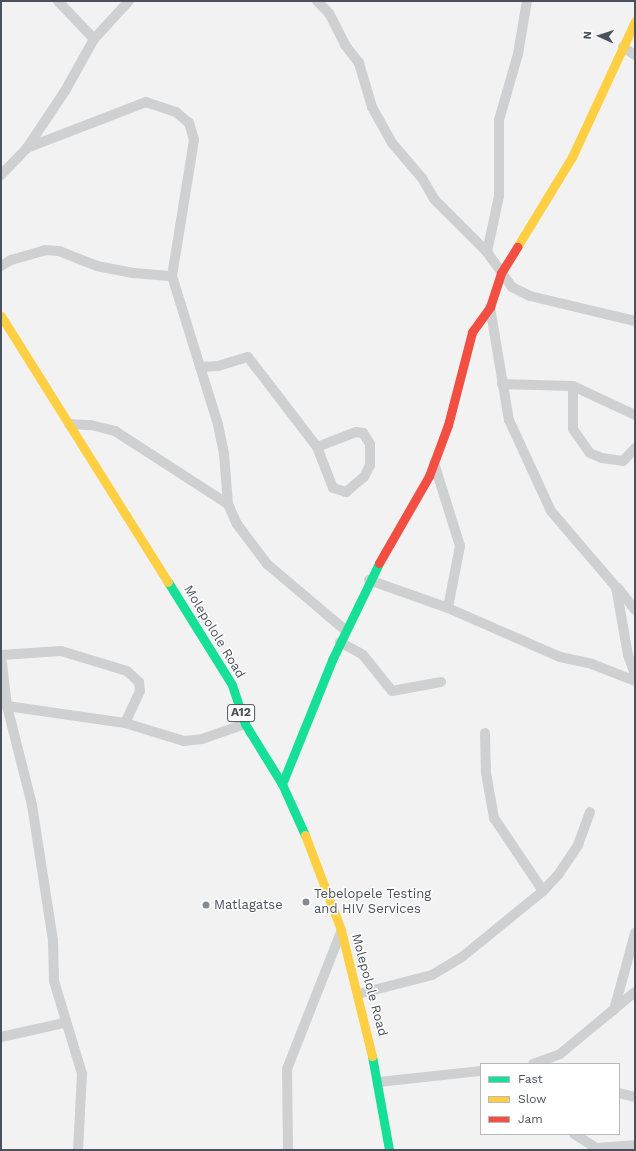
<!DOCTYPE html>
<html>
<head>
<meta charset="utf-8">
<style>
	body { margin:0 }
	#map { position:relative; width:636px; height:1151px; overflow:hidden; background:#f2f2f2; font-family:"Work Sans",sans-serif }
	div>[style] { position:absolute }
	.street>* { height:10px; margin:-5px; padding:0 5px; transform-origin:5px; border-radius:5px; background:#ced0d2 }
	.fast>* { height:9px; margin:-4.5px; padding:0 4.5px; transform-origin:4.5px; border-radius:4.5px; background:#16e098 }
	.slow>* { height:9px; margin:-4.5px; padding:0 4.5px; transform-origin:4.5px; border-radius:4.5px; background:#ffcf43 }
	.jam>* { height:9px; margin:-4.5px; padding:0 4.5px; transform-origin:4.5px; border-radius:4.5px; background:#f24e42 }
	.dots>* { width:11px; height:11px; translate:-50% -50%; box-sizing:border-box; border:2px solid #fff; border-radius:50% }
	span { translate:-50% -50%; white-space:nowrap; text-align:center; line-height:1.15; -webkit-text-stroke:3px #fff; paint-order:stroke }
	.shield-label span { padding:1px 3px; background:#fff; border:1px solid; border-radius:3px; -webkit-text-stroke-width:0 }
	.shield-label { font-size:12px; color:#4a515c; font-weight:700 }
	.street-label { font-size:13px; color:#4a515c }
	.poi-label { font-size:13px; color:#4a515c }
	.left { translate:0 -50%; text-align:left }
	.frame { position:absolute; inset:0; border:2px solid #4a515c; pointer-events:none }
	.legend { position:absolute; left:480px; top:1063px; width:140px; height:72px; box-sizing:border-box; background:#fff; border:1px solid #b7b9be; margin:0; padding:5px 7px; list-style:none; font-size:12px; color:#4a515c }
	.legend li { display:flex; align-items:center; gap:8px; height:20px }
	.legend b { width:20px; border:1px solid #b7b9be }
	.north { position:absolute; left:580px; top:16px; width:40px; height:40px; -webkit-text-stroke:3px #fff; paint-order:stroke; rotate:273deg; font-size:11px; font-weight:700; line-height:16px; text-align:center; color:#4a515c }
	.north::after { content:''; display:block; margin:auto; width:14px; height:18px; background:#4a515c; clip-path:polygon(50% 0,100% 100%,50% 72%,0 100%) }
</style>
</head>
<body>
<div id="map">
	<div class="street">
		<div style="left:58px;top:1px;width:52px;rotate:46.5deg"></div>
		<div style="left:317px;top:1px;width:17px;rotate:45deg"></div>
		<div style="left:329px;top:13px;width:36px;rotate:63deg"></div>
		<div style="left:345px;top:45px;width:23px;rotate:52deg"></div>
		<div style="left:359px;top:63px;width:46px;rotate:73.5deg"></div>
		<div style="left:372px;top:107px;width:41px;rotate:60.9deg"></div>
		<div style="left:392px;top:143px;width:46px;rotate:49.4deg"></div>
		<div style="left:422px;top:178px;width:24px;rotate:60deg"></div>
		<div style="left:434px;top:199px;width:75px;rotate:45deg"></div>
		<div style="left:487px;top:252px;width:43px;rotate:54.5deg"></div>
		<div style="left:512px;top:287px;width:20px;rotate:27deg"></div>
		<div style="left:530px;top:296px;width:108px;rotate:13.4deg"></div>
		<div style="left:623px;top:47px;width:14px;rotate:34deg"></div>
		<div style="left:1px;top:175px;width:37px;rotate:-46deg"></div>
		<div style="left:27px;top:148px;width:69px;rotate:-56.3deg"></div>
		<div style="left:65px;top:91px;width:60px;rotate:-60.9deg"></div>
		<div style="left:94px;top:39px;width:52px;rotate:-47.4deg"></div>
		<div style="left:487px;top:252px;width:57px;rotate:-77.9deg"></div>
		<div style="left:499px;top:196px;width:76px;rotate:-90deg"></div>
		<div style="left:499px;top:120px;width:69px;rotate:-73.9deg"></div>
		<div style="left:518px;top:54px;width:54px;rotate:-80.4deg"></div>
		<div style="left:1px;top:266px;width:12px;rotate:-31deg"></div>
		<div style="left:11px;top:260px;width:35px;rotate:-16deg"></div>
		<div style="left:45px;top:250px;width:14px;rotate:4deg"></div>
		<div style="left:59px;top:251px;width:41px;rotate:21.5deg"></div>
		<div style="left:97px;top:266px;width:38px;rotate:11deg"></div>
		<div style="left:134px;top:273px;width:38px;rotate:5deg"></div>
		<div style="left:172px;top:276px;width:138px;rotate:-80.8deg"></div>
		<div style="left:194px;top:140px;width:18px;rotate:-106deg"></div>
		<div style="left:189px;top:123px;width:17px;rotate:-140deg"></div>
		<div style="left:176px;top:112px;width:32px;rotate:-162deg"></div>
		<div style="left:146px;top:102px;width:128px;rotate:158.9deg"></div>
		<div style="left:172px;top:276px;width:156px;rotate:72.8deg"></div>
		<div style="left:218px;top:425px;width:30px;rotate:78deg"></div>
		<div style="left:224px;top:454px;width:50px;rotate:85.4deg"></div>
		<div style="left:228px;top:504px;width:22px;rotate:66deg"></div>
		<div style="left:237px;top:524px;width:50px;rotate:53.1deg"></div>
		<div style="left:267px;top:564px;width:102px;rotate:40.2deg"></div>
		<div style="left:490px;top:307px;width:115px;rotate:80.5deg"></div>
		<div style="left:509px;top:420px;width:100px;rotate:65.2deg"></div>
		<div style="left:551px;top:511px;width:100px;rotate:49.5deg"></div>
		<div style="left:616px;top:587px;width:69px;rotate:80deg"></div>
		<div style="left:628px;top:655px;width:20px;rotate:70deg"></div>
		<div style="left:200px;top:367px;width:18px;rotate:-3deg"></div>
		<div style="left:218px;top:366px;width:31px;rotate:-17deg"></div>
		<div style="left:248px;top:357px;width:113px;rotate:52.5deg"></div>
		<div style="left:317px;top:447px;width:44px;rotate:68.7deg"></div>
		<div style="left:333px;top:488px;width:14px;rotate:17deg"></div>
		<div style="left:346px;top:492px;width:23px;rotate:-40deg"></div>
		<div style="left:364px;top:477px;width:13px;rotate:-63deg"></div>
		<div style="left:370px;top:465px;width:21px;rotate:-90deg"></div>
		<div style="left:370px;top:444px;width:13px;rotate:-122deg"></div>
		<div style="left:363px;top:433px;width:7px;rotate:-172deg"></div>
		<div style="left:356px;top:432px;width:42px;rotate:159deg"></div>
		<div style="left:502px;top:384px;width:71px;rotate:1.6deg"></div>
		<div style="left:573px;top:386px;width:68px;rotate:25.1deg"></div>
		<div style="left:573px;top:386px;width:43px;rotate:90deg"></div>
		<div style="left:573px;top:429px;width:29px;rotate:55deg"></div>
		<div style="left:590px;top:453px;width:13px;rotate:23deg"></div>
		<div style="left:602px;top:458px;width:21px;rotate:8deg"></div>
		<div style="left:623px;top:461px;width:18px;rotate:-47deg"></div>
		<div style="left:69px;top:424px;width:22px;rotate:3deg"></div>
		<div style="left:91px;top:425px;width:25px;rotate:14deg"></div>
		<div style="left:115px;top:431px;width:135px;rotate:32.9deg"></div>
		<div style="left:434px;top:463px;width:87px;rotate:72.6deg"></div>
		<div style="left:460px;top:546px;width:63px;rotate:101deg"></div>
		<div style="left:369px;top:580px;width:84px;rotate:19.5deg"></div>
		<div style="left:448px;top:608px;width:122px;rotate:23.6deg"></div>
		<div style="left:560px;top:657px;width:33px;rotate:12deg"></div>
		<div style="left:592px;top:664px;width:46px;rotate:21.6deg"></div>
		<div style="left:618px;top:588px;width:28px;rotate:52deg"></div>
		<div style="left:340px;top:642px;width:26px;rotate:29deg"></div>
		<div style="left:363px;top:655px;width:46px;rotate:51.1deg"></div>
		<div style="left:392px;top:691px;width:50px;rotate:-10.4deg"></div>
		<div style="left:1px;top:655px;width:51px;rotate:83.3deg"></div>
		<div style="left:7px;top:706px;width:102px;rotate:75.8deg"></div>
		<div style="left:32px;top:805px;width:137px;rotate:81.2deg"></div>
		<div style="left:53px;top:940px;width:41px;rotate:88.6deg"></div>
		<div style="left:54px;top:981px;width:97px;rotate:73.2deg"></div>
		<div style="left:82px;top:1074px;width:76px;rotate:93deg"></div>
		<div style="left:1px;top:655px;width:60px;rotate:-3.8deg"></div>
		<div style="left:61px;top:651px;width:69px;rotate:16.9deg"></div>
		<div style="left:127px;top:671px;width:16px;rotate:43deg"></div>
		<div style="left:139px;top:682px;width:9px;rotate:84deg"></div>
		<div style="left:140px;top:691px;width:35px;rotate:115deg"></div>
		<div style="left:7px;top:706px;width:119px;rotate:8.2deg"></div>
		<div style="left:125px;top:723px;width:62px;rotate:17deg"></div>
		<div style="left:184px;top:741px;width:18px;rotate:-6deg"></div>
		<div style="left:202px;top:739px;width:46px;rotate:-19.2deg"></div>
		<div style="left:485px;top:733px;width:40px;rotate:88.6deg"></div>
		<div style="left:486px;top:773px;width:46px;rotate:79.9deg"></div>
		<div style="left:494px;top:818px;width:88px;rotate:56.1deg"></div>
		<div style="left:358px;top:994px;width:76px;rotate:-14.4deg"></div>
		<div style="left:432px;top:975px;width:35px;rotate:-31deg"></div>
		<div style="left:462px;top:957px;width:104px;rotate:-39.2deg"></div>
		<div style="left:543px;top:891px;width:22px;rotate:-47deg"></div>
		<div style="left:558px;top:875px;width:36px;rotate:-56deg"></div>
		<div style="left:578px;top:845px;width:35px;rotate:-70deg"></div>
		<div style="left:614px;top:1010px;width:80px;rotate:-74.7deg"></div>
		<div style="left:1px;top:1037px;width:65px;rotate:-12.5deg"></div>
		<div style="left:533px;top:1064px;width:29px;rotate:-20deg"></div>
		<div style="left:560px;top:1054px;width:97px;rotate:-39.6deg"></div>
		<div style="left:379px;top:1082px;width:103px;rotate:-6.2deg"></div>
		<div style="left:619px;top:1093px;width:16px;rotate:14deg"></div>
		<div style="left:574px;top:1134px;width:26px;rotate:32deg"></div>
		<div style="left:596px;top:1148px;width:39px;rotate:-4deg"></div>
		<div style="left:288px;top:1150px;width:81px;rotate:-90.7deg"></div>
		<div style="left:287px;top:1069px;width:147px;rotate:-68.5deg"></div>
	</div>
	<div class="fast">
		<div style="left:168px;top:582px;width:121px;rotate:58.1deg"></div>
		<div style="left:232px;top:685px;width:41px;rotate:71.6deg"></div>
		<div style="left:245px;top:724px;width:70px;rotate:58.3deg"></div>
		<div style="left:282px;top:784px;width:56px;rotate:65.7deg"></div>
		<div style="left:282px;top:784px;width:134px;rotate:-68deg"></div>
		<div style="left:332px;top:660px;width:108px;rotate:-64.1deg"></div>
		<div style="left:372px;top:1056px;width:96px;rotate:79.7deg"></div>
	</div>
	<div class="slow">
		<div style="left:517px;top:247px;width:105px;rotate:-58.6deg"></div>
		<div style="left:572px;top:157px;width:150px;rotate:-65.1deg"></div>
		<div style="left:1px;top:316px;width:314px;rotate:57.9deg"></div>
		<div style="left:305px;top:835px;width:102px;rotate:69.2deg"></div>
		<div style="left:341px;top:930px;width:130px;rotate:76.2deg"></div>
	</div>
	<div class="jam">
		<div style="left:379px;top:563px;width:100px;rotate:-60.1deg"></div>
		<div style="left:429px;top:476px;width:54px;rotate:-69.6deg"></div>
		<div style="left:448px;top:425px;width:96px;rotate:-75.5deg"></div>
		<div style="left:472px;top:332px;width:31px;rotate:-54deg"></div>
		<div style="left:490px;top:307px;width:36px;rotate:-72deg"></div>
		<div style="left:501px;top:273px;width:31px;rotate:-58deg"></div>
	</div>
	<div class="dots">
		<div style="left:306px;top:902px;background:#858990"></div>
		<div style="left:206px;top:905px;background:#858990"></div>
	</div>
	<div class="shield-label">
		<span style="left:241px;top:713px">A12</span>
	</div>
	<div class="street-label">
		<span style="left:214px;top:632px;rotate:59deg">Molepolole Road</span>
		<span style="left:369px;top:985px;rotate:75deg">Molepolole Road</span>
	</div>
	<div class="poi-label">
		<span class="left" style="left:314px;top:902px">Tebelopele Testing<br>and HIV Services</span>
		<span class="left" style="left:214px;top:905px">Matlagatse</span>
	</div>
	<div class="frame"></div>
	<ul class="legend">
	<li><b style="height:5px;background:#16e098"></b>Fast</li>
	<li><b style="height:5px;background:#ffcf43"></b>Slow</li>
	<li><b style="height:5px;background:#f24e42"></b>Jam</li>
	</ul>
	<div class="north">N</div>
</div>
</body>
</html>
